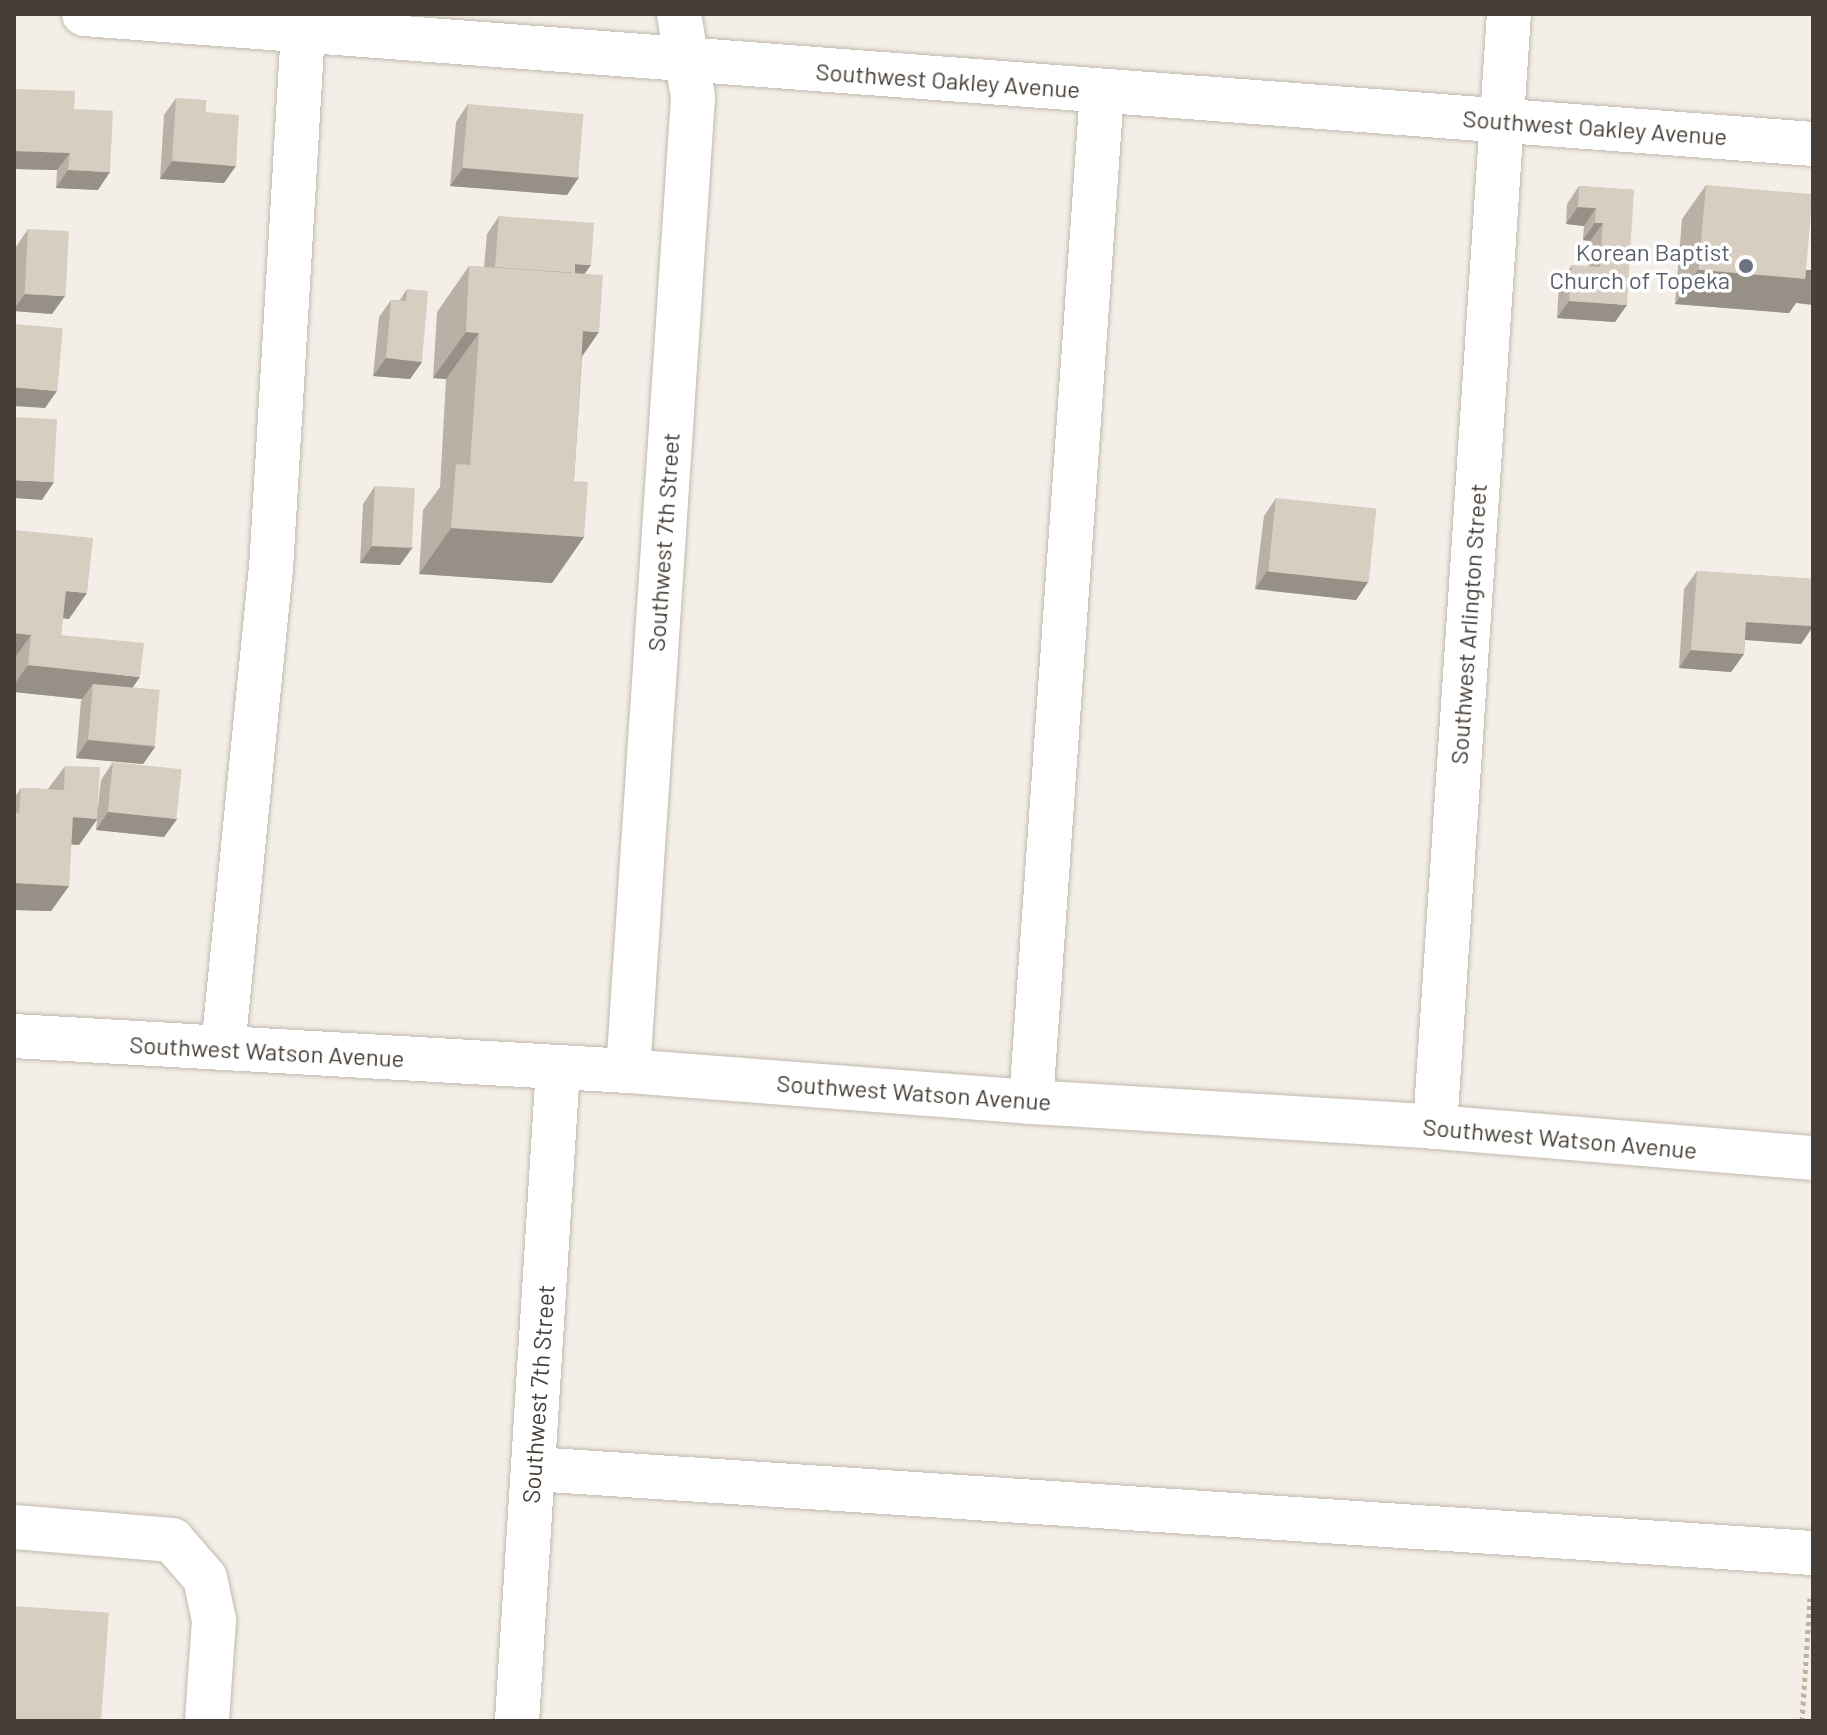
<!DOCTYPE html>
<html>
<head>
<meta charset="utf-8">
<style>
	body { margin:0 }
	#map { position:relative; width:1827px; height:1735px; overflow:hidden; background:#f3efe8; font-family:Barlow,sans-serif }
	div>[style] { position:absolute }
	.path>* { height:5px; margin-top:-2.5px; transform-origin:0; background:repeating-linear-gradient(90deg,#c0b09d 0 4px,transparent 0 8px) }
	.roads { filter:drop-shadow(0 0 2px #c1b9ae) drop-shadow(0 0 2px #c1b9ae) }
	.minor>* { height:44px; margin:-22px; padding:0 22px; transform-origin:22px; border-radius:22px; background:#fff }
	.wall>* { inset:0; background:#bab0a6 }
	.shaded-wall>* { inset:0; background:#979087 }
	.building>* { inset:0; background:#d8cdc1; transform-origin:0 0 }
	.dots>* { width:22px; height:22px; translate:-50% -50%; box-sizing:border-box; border:4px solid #fff; border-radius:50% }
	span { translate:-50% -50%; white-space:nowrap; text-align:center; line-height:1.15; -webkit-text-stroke:7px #fff; paint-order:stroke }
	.street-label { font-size:24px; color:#473f37 }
	.worship-label { font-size:24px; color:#5b616d }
	.right { translate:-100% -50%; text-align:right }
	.frame { position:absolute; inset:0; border:16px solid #473f37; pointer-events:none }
</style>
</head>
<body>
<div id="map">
	<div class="path">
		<div style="left:1802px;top:1721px;width:123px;rotate:-86.3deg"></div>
	</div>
	<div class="roads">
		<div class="minor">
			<div style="left:84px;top:14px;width:1734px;rotate:4.3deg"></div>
			<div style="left:14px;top:1036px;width:615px;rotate:3.26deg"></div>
			<div style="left:628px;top:1071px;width:404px;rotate:4.4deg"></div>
			<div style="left:1031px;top:1102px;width:405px;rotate:3.5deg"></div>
			<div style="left:1435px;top:1127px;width:379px;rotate:4.7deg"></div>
			<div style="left:223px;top:1048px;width:481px;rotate:-84.3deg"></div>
			<div style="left:271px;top:569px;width:539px;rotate:-86.6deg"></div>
			<div style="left:628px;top:1071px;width:976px;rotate:-86.18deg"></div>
			<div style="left:693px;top:97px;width:84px;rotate:-99.6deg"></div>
			<div style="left:1031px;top:1102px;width:1012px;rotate:-85.98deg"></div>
			<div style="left:1435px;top:1127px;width:1115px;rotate:-86.2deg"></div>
			<div style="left:534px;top:1469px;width:1282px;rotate:3.76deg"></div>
			<div style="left:14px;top:1527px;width:159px;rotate:4.7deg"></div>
			<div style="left:172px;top:1540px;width:50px;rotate:49deg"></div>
			<div style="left:205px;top:1578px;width:43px;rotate:77.9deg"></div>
			<div style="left:214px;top:1620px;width:101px;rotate:94deg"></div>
			<div style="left:517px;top:1721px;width:655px;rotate:-86.41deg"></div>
		</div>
	</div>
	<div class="wall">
		<div style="clip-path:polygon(14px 90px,74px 109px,98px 190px,56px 188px,57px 170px,14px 169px)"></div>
		<div style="clip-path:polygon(176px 98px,206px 112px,224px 183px,160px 179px,164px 115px)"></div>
		<div style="clip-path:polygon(468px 104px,579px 177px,567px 195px,450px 186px,456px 122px)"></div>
		<div style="clip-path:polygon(1706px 185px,1796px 303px,1789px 313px,1675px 304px,1682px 219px)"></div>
		<div style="clip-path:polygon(1579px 186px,1634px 190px,1615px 322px,1557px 318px,1559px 283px,1572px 265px,1588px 267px,1590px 241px,1583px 240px,1584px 226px,1566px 224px,1567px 204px)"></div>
		<div style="clip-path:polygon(499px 216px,584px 274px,582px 358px,574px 481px,584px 537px,552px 583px,419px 574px,423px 510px,440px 487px,446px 379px,433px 378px,437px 312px,469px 266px,484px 267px,487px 234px)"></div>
		<div style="clip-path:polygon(28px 229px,52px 314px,14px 311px,16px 247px)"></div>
		<div style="clip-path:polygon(407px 289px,422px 362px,410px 379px,373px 376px,379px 317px,391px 300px,400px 300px)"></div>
		<div style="clip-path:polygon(375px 486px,400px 565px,360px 563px,363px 504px)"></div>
		<div style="clip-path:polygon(1276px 498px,1368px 582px,1356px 600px,1255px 589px,1264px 516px)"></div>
		<div style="clip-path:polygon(14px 530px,69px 619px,63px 618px,61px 635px,133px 688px,155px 747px,143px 764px,76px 758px,81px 701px,82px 699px,14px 692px)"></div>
		<div style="clip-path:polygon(1697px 571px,1813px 579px,1813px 627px,1801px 644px,1745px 640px,1744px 654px,1731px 672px,1679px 668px,1684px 589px)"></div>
		<div style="clip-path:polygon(113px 762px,177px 819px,164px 837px,96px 830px,97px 820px,79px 845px,71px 844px,69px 886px,51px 911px,14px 910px,14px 798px,21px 788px,48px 789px,65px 766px,98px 807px,101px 780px)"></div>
	</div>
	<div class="shaded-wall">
		<div style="clip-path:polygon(14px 151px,70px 153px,57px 170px,14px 169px)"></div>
		<div style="clip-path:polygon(172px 161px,236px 166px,224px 183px,160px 179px)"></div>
		<div style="clip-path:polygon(463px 168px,579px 177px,567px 195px,450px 186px)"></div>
		<div style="clip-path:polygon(68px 170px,110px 172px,98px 190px,56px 188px)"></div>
		<div style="clip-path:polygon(1578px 207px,1596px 208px,1584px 226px,1566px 224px)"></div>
		<div style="clip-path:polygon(1595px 223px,1603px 223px,1590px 241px,1583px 240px)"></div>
		<div style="clip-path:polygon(575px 264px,591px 265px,578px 283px,483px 285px)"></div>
		<div style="clip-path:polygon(1698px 270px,1813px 270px,1813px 305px,1796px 303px,1789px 313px,1675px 304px)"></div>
		<div style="clip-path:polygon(25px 294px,65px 296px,52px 314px,14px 311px,14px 309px)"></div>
		<div style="clip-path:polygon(1569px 301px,1627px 305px,1615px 322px,1557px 318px)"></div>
		<div style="clip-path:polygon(583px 331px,599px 332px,567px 378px)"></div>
		<div style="clip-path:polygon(466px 332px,479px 333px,446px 379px,433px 378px)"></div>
		<div style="clip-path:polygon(386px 358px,422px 362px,410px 379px,373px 376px)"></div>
		<div style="clip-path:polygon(14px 387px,57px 391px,45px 408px,14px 406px)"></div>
		<div style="clip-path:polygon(14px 480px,54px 482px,42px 500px,14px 498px)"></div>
		<div style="clip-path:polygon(451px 528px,584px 537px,552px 583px,419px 574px)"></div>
		<div style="clip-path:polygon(372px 546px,413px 547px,400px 565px,360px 563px)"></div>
		<div style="clip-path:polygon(1267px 571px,1368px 582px,1356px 600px,1255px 589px)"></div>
		<div style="clip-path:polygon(66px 591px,87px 593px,69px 619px,47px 616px)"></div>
		<div style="clip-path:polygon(1746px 622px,1813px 626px,1801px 644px,1734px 639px)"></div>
		<div style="clip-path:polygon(14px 633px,31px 635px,14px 659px)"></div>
		<div style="clip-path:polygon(1691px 650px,1744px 654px,1731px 672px,1679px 668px)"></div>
		<div style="clip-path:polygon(28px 665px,140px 677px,122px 703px,93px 684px,82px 699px,14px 692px,14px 685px)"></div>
		<div style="clip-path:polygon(88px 740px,155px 747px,143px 764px,76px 758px)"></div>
		<div style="clip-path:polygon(108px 812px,177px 819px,164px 837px,96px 830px)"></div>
		<div style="clip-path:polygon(73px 817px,97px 819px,79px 845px,54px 843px)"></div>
		<div style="clip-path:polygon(14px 883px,69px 886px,51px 911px,14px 910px)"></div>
	</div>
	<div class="building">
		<div style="clip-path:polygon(15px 89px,75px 91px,74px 109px,113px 111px,110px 172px,68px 170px,70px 153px,14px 151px)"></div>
		<div style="clip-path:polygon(176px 98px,206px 100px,206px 112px,239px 115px,236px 166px,172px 161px)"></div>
		<div style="left:468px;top:104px;width:116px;height:64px;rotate:5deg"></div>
		<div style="left:1706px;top:185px;width:107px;height:85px;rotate:5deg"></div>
		<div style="clip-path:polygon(1579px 186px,1634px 190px,1627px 305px,1569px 301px,1572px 265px,1600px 267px,1603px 223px,1595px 223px,1596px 208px,1578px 207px)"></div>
		<div style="clip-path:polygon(499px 216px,594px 223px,591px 265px,575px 264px,575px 273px,495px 267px)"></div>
		<div style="left:28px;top:229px;width:41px;height:65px;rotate:3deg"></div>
		<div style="clip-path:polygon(469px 266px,603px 275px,599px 332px,583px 331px,574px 481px,588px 482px,584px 537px,451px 528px,456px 464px,470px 465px,479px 333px,466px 332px)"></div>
		<div style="clip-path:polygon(407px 289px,428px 291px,422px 362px,386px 358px,391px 300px,406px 301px)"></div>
		<div style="left:14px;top:324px;width:49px;height:63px;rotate:5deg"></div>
		<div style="left:14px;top:417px;width:43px;height:63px;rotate:3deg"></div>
		<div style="left:375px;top:486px;width:40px;height:60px;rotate:3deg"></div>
		<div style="left:1276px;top:498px;width:101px;height:74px;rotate:6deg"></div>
		<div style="clip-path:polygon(14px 530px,93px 538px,87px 593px,66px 591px,61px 635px,144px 643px,140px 677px,28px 665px,31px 635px,14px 633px)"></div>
		<div style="clip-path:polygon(1697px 571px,1813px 579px,1813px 626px,1746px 622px,1744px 654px,1691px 650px)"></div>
		<div style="left:93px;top:684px;width:67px;height:56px;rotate:5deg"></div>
		<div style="left:113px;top:762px;width:69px;height:50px;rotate:6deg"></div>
		<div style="clip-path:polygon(65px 766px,100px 767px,97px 819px,73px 817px,69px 886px,14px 883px,14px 813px,19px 813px,21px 788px,64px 790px)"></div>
		<div style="left:14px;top:1606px;width:95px;height:115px;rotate:4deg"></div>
	</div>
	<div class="dots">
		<div style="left:1746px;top:266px;background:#6b7280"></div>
	</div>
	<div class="street-label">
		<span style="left:948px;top:80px;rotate:4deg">Southwest Oakley Avenue</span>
		<span style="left:1595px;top:127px;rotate:4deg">Southwest Oakley Avenue</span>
		<span style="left:663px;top:542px;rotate:-86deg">Southwest 7th Street</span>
		<span style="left:1468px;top:624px;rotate:-86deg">Southwest Arlington Street</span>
		<span style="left:267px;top:1051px;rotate:3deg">Southwest Watson Avenue</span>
		<span style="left:914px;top:1092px;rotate:4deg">Southwest Watson Avenue</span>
		<span style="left:1560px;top:1138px;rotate:5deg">Southwest Watson Avenue</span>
		<span style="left:538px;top:1394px;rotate:-86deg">Southwest 7th Street</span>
	</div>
	<div class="worship-label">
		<span class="right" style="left:1730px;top:266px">Korean Baptist<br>Church of Topeka</span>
	</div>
	<div class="frame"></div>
</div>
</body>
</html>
